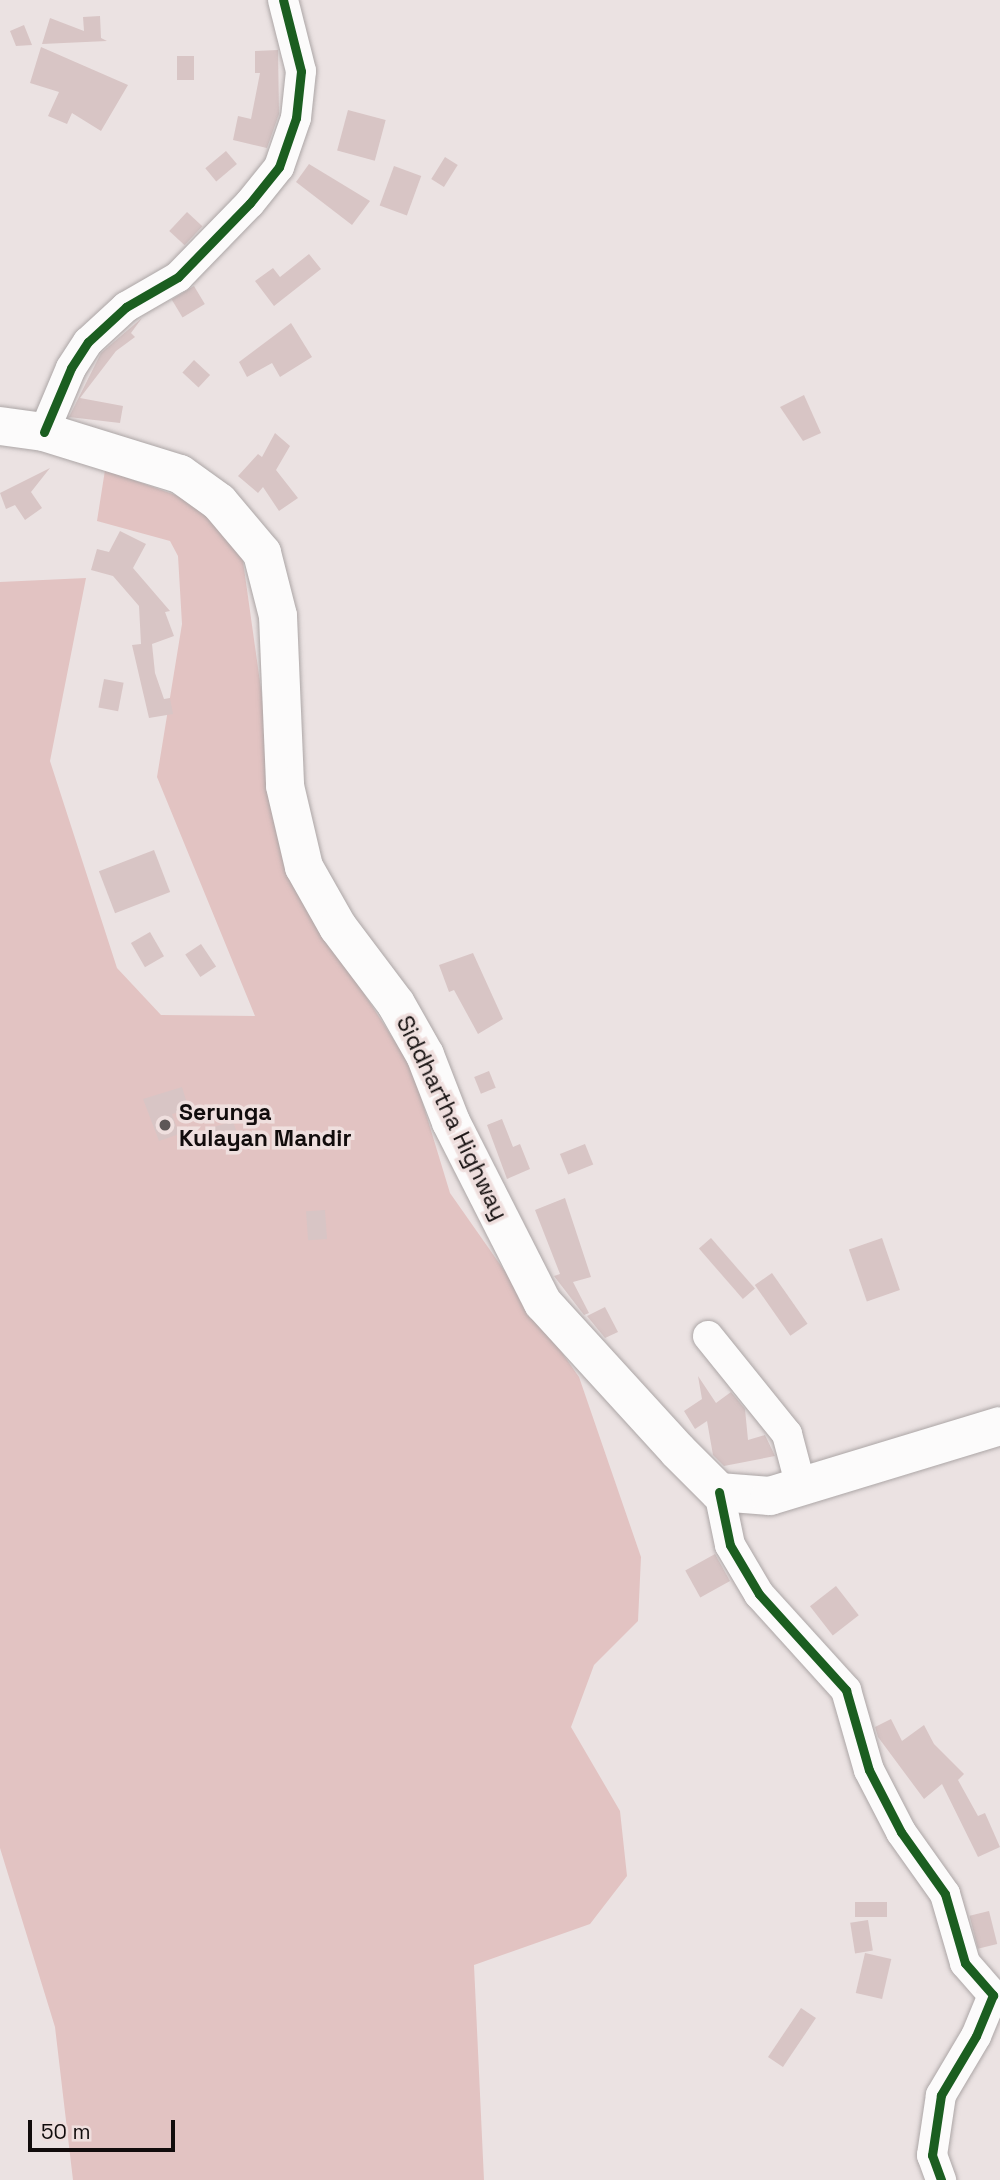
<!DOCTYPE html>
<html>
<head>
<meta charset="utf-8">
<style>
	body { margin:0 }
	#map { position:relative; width:1000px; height:2180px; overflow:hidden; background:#ebe2e2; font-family:"Space Grotesk",sans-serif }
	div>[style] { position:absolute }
	.green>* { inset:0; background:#e2c3c2 }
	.building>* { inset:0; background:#d8c5c5; transform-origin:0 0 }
	.roads { filter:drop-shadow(0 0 2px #aca6a6) drop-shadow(0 0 2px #aca6a6) }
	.minor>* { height:30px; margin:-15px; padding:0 15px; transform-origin:15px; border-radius:15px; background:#fcfbfb }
	.highway>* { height:38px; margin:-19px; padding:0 19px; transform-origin:19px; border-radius:19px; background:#fcfbfb }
	.cycleway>* { height:9px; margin:-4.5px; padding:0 4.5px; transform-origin:4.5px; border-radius:4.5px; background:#1b5e20 }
	.dots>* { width:19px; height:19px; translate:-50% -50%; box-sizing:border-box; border:4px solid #efdfde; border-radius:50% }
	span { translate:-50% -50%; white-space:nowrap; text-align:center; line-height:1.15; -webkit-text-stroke:7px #efdfde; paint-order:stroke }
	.poi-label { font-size:23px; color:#110c0c; font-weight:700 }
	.left { translate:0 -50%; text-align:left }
	.street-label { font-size:23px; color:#110c0c }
	.scale { position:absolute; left:28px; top:2120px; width:147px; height:32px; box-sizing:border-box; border:4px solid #110c0c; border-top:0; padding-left:9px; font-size:21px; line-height:24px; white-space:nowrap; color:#110c0c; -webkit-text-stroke:5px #efdfde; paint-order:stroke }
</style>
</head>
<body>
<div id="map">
	<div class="green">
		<div style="clip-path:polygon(105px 470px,195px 502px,241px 547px,287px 874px,412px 1068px,450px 1193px,579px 1377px,641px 1557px,638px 1621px,594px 1665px,571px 1727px,620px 1811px,627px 1876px,590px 1924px,474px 1965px,484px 2180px,73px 2180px,55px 2027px,0 1848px,0 582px,86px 578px,50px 761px,117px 968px,161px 1015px,255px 1016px,157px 777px,182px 624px,178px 556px,170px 541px,97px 521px)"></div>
	</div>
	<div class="building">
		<div style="clip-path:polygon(100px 16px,101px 38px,107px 41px,42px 44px,50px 18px,84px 31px,83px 17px)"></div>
		<div style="clip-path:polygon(24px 25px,32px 45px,16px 46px,10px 31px)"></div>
		<div style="clip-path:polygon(41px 47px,128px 85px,101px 131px,72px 113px,67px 124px,48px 116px,59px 92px,30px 83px)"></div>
		<div style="clip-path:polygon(278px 50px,279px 114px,267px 148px,233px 140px,238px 116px,251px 119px,260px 73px,255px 73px,255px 51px)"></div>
		<div style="left:177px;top:56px;width:17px;height:24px"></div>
		<div style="left:348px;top:110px;width:39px;height:42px;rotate:15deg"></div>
		<div style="left:226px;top:151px;width:17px;height:27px;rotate:50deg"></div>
		<div style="left:445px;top:157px;width:15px;height:26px;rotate:32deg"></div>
		<div style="clip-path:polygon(309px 164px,370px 201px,352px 225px,296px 182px)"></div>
		<div style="left:394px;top:166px;width:29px;height:42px;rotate:20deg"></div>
		<div style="left:187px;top:212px;width:21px;height:26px;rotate:43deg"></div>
		<div style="clip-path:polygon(309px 254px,321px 269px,274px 306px,255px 281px,273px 268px,280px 277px)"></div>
		<div style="left:194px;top:286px;width:21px;height:26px;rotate:59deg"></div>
		<div style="clip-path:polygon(142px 318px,131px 333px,135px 337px,116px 351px,80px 398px,123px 406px,120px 423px,69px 417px,101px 353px)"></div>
		<div style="clip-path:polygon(291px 323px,312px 357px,280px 377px,272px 363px,247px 377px,239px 362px)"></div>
		<div style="left:194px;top:360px;width:22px;height:17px;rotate:43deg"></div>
		<div style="clip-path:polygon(804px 395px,821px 433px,803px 441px,780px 407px)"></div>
		<div style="clip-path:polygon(275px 433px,290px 446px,276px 470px,298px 498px,279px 511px,263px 487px,258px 493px,238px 476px,258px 454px,262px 457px)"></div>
		<div style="clip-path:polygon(50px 468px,31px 492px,42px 508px,25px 520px,15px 505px,6px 509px,0 493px)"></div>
		<div style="clip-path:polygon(120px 531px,146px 544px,133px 568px,170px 611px,165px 612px,174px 636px,152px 644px,155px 673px,164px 699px,170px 698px,173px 714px,149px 718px,132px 645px,141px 644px,139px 606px,113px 576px,91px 570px,97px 549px,109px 552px)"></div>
		<div style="left:104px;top:679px;width:20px;height:29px;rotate:11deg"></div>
		<div style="left:154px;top:850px;width:45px;height:59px;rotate:69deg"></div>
		<div style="left:150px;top:932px;width:28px;height:22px;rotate:60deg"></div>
		<div style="left:201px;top:944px;width:27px;height:19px;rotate:56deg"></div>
		<div style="clip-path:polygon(473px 953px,503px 1019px,478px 1034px,454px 990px,449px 992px,439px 965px)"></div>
		<div style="left:489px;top:1071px;width:18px;height:16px;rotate:68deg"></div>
		<div style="clip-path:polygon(182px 1087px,189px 1110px,172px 1114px,179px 1134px,159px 1141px,143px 1099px)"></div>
		<div style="clip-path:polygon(502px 1119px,513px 1147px,520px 1144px,530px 1169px,507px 1179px,487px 1125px)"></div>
		<div style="left:233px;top:1121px;width:16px;height:23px;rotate:72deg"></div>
		<div style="left:585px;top:1144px;width:22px;height:27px;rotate:68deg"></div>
		<div style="clip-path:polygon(565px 1198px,591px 1277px,573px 1282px,589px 1313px,584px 1315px,554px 1276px,560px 1274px,535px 1210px)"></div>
		<div style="left:325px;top:1210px;width:29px;height:19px;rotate:86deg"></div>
		<div style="left:711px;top:1238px;width:67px;height:16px;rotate:49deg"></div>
		<div style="left:882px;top:1238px;width:55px;height:35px;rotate:71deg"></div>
		<div style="left:772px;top:1273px;width:62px;height:21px;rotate:55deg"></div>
		<div style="clip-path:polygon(605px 1307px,618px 1332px,605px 1338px,587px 1316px)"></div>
		<div style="clip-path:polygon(698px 1376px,716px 1403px,731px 1392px,745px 1409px,748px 1440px,765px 1435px,775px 1456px,724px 1466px,713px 1455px,707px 1421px,695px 1429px,684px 1411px,702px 1399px)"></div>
		<div style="left:715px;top:1554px;width:31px;height:34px;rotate:61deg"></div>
		<div style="left:836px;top:1586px;width:37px;height:33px;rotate:52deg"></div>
		<div style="clip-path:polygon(891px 1719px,902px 1741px,924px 1725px,934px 1744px,964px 1774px,958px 1780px,978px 1816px,985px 1813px,1000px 1847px,978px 1857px,942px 1784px,924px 1799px,878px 1737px,875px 1727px)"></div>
		<div style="left:855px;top:1902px;width:32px;height:15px"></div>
		<div style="left:989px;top:1911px;width:34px;height:20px;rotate:76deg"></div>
		<div style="left:868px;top:1920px;width:31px;height:18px;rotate:81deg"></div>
		<div style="left:865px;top:1953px;width:27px;height:41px;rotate:13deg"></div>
		<div style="left:801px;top:2008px;width:18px;height:59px;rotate:34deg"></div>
	</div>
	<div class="roads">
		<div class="minor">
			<div style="left:44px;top:432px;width:69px;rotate:-67.1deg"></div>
			<div style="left:71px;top:368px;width:31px;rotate:-57deg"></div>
			<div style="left:88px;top:342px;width:52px;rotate:-42.6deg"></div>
			<div style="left:126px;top:307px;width:60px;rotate:-30deg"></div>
			<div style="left:178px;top:277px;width:103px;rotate:-45.8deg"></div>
			<div style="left:250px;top:203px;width:46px;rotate:-51.1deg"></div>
			<div style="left:279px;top:167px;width:52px;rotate:-70.9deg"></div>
			<div style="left:296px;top:118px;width:47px;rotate:-83.9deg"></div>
			<div style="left:301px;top:71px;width:73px;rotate:-104.2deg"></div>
			<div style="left:708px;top:1336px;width:126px;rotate:51.1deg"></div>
			<div style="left:787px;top:1434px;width:55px;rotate:75.2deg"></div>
			<div style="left:719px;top:1492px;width:54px;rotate:78.3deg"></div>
			<div style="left:730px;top:1545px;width:57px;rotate:59.4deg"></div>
			<div style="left:759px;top:1594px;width:130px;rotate:47.8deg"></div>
			<div style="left:846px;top:1690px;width:83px;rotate:74deg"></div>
			<div style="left:869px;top:1770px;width:70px;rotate:62.7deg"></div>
			<div style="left:901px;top:1832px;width:76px;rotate:54.6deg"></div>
			<div style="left:945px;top:1894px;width:72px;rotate:73.8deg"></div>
			<div style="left:965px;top:1963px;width:43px;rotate:48.8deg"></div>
			<div style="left:993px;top:1995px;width:44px;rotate:112.5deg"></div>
			<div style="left:976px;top:2036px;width:69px;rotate:120.7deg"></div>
			<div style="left:941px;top:2095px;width:61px;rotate:98.5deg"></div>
			<div style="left:932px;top:2155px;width:27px;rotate:70deg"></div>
		</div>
		<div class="highway">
			<div style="left:0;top:426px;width:44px;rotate:7.8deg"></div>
			<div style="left:44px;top:432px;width:142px;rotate:17.2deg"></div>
			<div style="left:180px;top:474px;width:48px;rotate:35.7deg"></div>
			<div style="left:219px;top:502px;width:67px;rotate:49.9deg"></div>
			<div style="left:262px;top:553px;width:65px;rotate:75.7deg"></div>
			<div style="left:278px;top:616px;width:170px;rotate:87.6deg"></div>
			<div style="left:285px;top:786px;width:83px;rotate:76.8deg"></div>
			<div style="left:304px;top:867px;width:69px;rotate:60.5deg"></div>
			<div style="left:338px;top:927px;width:96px;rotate:53deg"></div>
			<div style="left:396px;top:1004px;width:59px;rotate:60.4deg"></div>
			<div style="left:425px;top:1055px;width:72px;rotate:68.8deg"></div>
			<div style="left:451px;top:1122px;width:203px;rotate:63.1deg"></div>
			<div style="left:543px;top:1303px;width:200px;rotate:47.6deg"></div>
			<div style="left:678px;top:1451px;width:58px;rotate:45deg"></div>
			<div style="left:719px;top:1492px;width:51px;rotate:4.5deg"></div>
			<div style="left:770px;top:1496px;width:240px;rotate:-16.9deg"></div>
		</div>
	</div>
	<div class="cycleway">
		<div style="left:44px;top:432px;width:69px;rotate:-67.1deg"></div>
		<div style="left:71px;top:368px;width:31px;rotate:-57deg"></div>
		<div style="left:88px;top:342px;width:52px;rotate:-42.6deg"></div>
		<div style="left:126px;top:307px;width:60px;rotate:-30deg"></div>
		<div style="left:178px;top:277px;width:103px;rotate:-45.8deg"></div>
		<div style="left:250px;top:203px;width:46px;rotate:-51.1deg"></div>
		<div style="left:279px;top:167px;width:52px;rotate:-70.9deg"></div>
		<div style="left:296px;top:118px;width:47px;rotate:-83.9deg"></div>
		<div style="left:301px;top:71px;width:73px;rotate:-104.2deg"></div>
		<div style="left:719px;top:1492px;width:54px;rotate:78.3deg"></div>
		<div style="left:730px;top:1545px;width:57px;rotate:59.4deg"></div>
		<div style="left:759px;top:1594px;width:130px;rotate:47.8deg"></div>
		<div style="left:846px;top:1690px;width:83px;rotate:74deg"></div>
		<div style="left:869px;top:1770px;width:70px;rotate:62.7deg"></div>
		<div style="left:901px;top:1832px;width:76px;rotate:54.6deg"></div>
		<div style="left:945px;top:1894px;width:72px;rotate:73.8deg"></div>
		<div style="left:965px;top:1963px;width:43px;rotate:48.8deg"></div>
		<div style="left:993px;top:1995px;width:44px;rotate:112.5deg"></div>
		<div style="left:976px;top:2036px;width:69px;rotate:120.7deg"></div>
		<div style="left:941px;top:2095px;width:61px;rotate:98.5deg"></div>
		<div style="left:932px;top:2155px;width:27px;rotate:70deg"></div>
	</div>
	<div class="dots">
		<div style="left:165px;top:1125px;background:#5d5757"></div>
	</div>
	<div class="poi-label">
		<span class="left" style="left:179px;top:1125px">Serunga<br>Kulayan Mandir</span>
	</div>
	<div class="street-label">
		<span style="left:452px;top:1118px;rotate:64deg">Siddhartha Highway</span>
	</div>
	<div class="scale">50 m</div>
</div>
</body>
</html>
